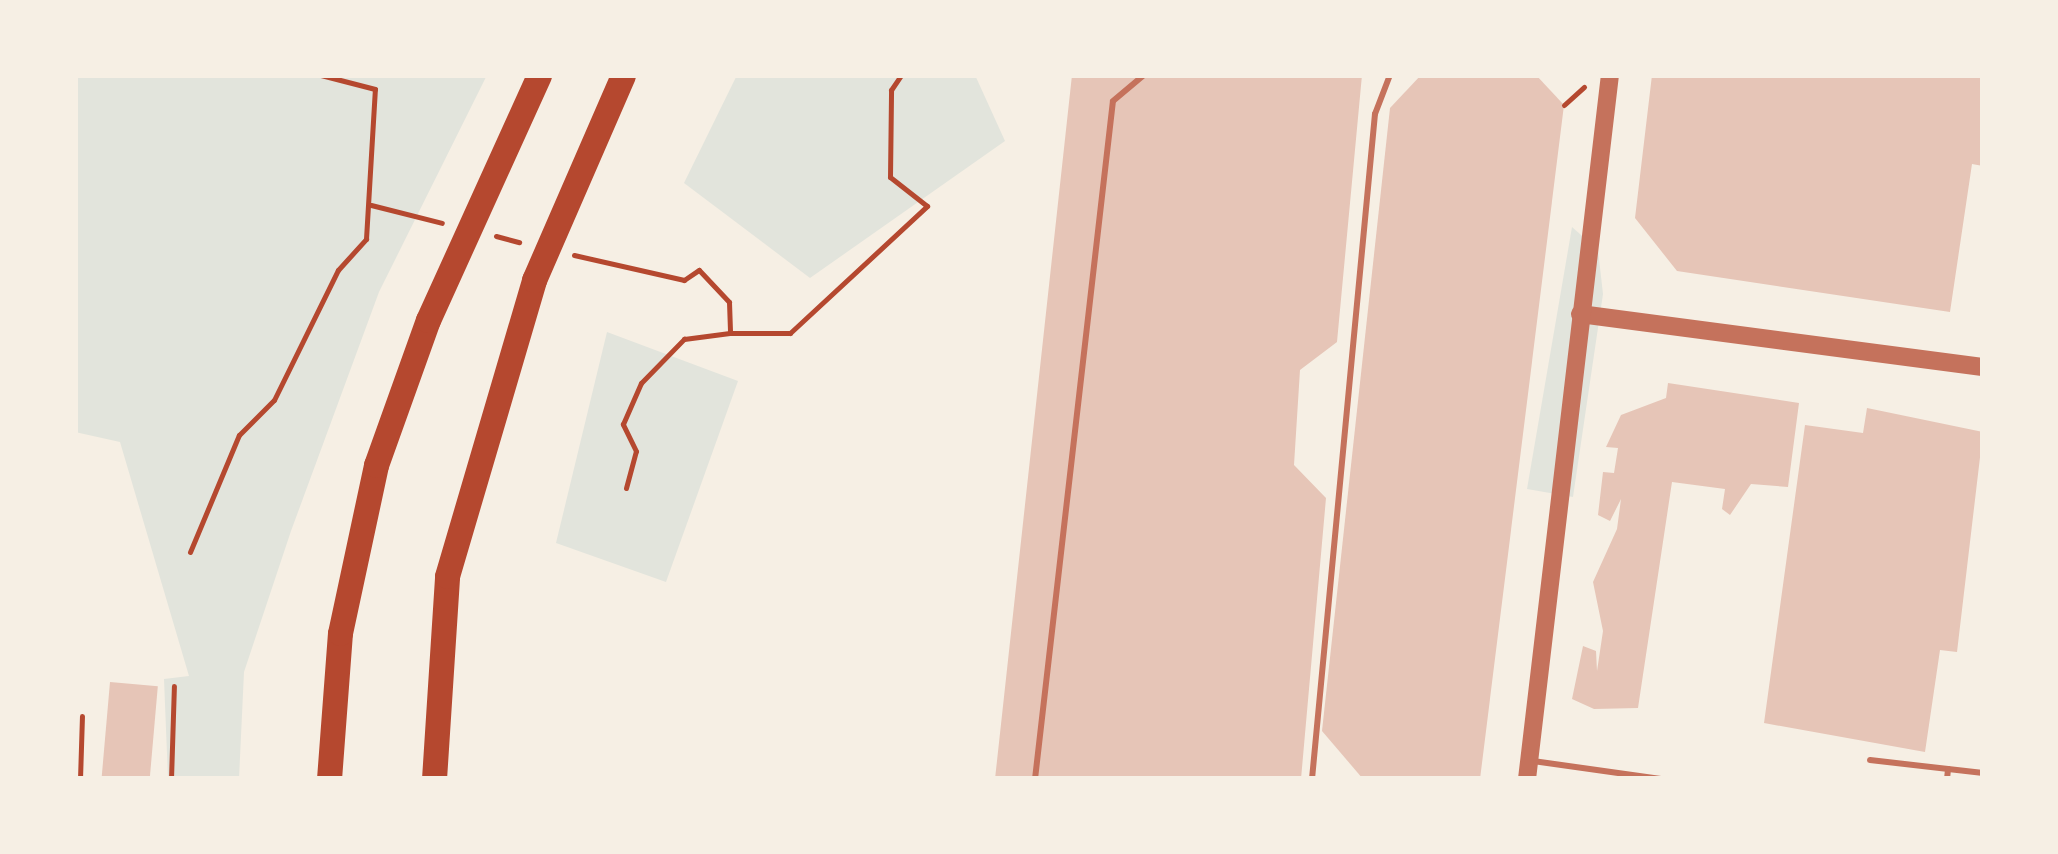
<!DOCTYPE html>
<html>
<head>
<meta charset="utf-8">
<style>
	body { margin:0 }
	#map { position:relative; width:2058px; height:854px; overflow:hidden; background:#f6efe4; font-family:Lora,serif }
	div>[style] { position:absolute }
	.green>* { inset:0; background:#e2e4dc }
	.building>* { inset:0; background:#e6c5b7; transform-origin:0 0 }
	.path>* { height:5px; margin:-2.5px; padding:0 2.5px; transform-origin:2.5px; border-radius:2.5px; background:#b5482f }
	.service>* { height:6px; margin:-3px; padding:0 3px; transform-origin:3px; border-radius:3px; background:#c5725c }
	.tertiary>* { height:18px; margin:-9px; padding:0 9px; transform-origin:9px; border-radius:9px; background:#c5725c }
	.motorway>* { height:25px; margin:-12.5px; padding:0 12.5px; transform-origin:12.5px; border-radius:12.5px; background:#b5482f }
	span { translate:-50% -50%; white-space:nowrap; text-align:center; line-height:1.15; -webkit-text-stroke:10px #f6efe4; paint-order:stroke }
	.frame { position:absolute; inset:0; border:78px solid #f6efe4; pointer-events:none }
</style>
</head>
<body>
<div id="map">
	<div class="green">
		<div style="clip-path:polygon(75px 75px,487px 75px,379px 292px,291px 531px,244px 672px,239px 779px,168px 779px,164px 679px,189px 676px,120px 442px,75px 432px)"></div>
		<div style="clip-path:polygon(737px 75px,975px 75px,1005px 141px,810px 278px,684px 183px)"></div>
		<div style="clip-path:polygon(1572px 227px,1598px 250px,1603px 294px,1573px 497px,1527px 489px)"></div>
		<div style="clip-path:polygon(607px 332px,738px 381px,666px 582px,556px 543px)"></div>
	</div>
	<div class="building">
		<div style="clip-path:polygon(1072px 75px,1362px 75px,1337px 342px,1300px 370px,1294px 465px,1326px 498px,1301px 779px,995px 779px)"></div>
		<div style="clip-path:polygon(1421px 75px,1536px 75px,1564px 105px,1480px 779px,1363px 779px,1322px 731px,1390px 108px)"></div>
		<div style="clip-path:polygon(1652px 75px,1983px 75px,1983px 166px,1972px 164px,1950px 312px,1677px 271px,1635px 218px)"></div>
		<div style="clip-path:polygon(1668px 383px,1799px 403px,1788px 487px,1751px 484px,1730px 515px,1722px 509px,1725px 489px,1672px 482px,1638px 708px,1594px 709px,1572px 699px,1583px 646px,1596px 651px,1597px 671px,1603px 631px,1593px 582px,1617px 529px,1621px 499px,1610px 521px,1598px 515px,1603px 472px,1614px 473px,1618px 448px,1606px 447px,1621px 415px,1666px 398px)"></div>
		<div style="clip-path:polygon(1867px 408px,1983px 432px,1957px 652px,1940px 650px,1925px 752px,1764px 723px,1805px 425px,1863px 433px)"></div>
		<div style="left:110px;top:682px;width:48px;height:97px;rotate:5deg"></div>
	</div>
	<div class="path">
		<div style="left:1564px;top:105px;width:27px;rotate:-42deg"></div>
		<div style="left:371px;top:205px;width:73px;rotate:14.2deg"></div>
		<div style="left:496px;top:236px;width:24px;rotate:15deg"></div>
		<div style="left:574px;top:255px;width:113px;rotate:12.8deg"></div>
		<div style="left:684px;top:280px;width:18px;rotate:-34deg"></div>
		<div style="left:699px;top:270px;width:44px;rotate:46.8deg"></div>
		<div style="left:729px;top:302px;width:31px;rotate:88deg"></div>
		<div style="left:730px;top:333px;width:60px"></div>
		<div style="left:790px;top:333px;width:187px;rotate:-42.8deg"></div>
		<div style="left:927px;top:206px;width:47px;rotate:-141.9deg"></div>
		<div style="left:890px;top:177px;width:87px;rotate:-89.3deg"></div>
		<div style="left:891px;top:90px;width:18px;rotate:-56deg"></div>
		<div style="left:626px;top:488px;width:38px;rotate:-75deg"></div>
		<div style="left:636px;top:451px;width:30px;rotate:-116deg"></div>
		<div style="left:623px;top:424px;width:45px;rotate:-66.3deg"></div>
		<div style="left:641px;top:383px;width:62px;rotate:-45.7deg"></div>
		<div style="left:684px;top:339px;width:46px;rotate:-7.4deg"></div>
		<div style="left:190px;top:552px;width:127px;rotate:-67.3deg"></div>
		<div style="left:239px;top:435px;width:49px;rotate:-45deg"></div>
		<div style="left:274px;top:400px;width:145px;rotate:-63.8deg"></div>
		<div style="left:338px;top:270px;width:42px;rotate:-47.9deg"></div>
		<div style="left:366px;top:239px;width:150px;rotate:-86.6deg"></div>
		<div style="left:375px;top:89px;width:56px;rotate:-165.5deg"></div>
		<div style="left:80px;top:779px;width:63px;rotate:-88.2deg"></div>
		<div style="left:171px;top:779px;width:93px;rotate:-88.2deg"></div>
	</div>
	<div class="service">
		<div style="left:1870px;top:760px;width:114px;rotate:6.6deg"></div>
		<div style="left:1533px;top:761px;width:129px;rotate:8deg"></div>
		<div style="left:1035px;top:779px;width:682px;rotate:-83.44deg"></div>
		<div style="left:1113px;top:101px;width:40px;rotate:-40deg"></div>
		<div style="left:1312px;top:779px;width:668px;rotate:-84.59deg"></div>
		<div style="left:1375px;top:114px;width:42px;rotate:-69deg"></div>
		<div style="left:1947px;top:779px;width:10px;rotate:-84deg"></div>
	</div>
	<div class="tertiary">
		<div style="left:1580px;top:314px;width:406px;rotate:7.5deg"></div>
		<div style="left:1527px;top:779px;width:709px;rotate:-83.28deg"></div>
	</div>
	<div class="motorway">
		<div style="left:329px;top:779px;width:146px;rotate:-85.7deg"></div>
		<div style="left:340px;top:633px;width:172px;rotate:-77.9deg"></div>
		<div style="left:376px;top:465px;width:154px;rotate:-70.3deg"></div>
		<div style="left:428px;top:320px;width:269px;rotate:-65.6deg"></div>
		<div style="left:434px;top:779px;width:203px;rotate:-86.3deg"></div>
		<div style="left:447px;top:576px;width:309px;rotate:-73.6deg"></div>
		<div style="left:534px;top:280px;width:223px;rotate:-66.5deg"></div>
	</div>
	<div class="frame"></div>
</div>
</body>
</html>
